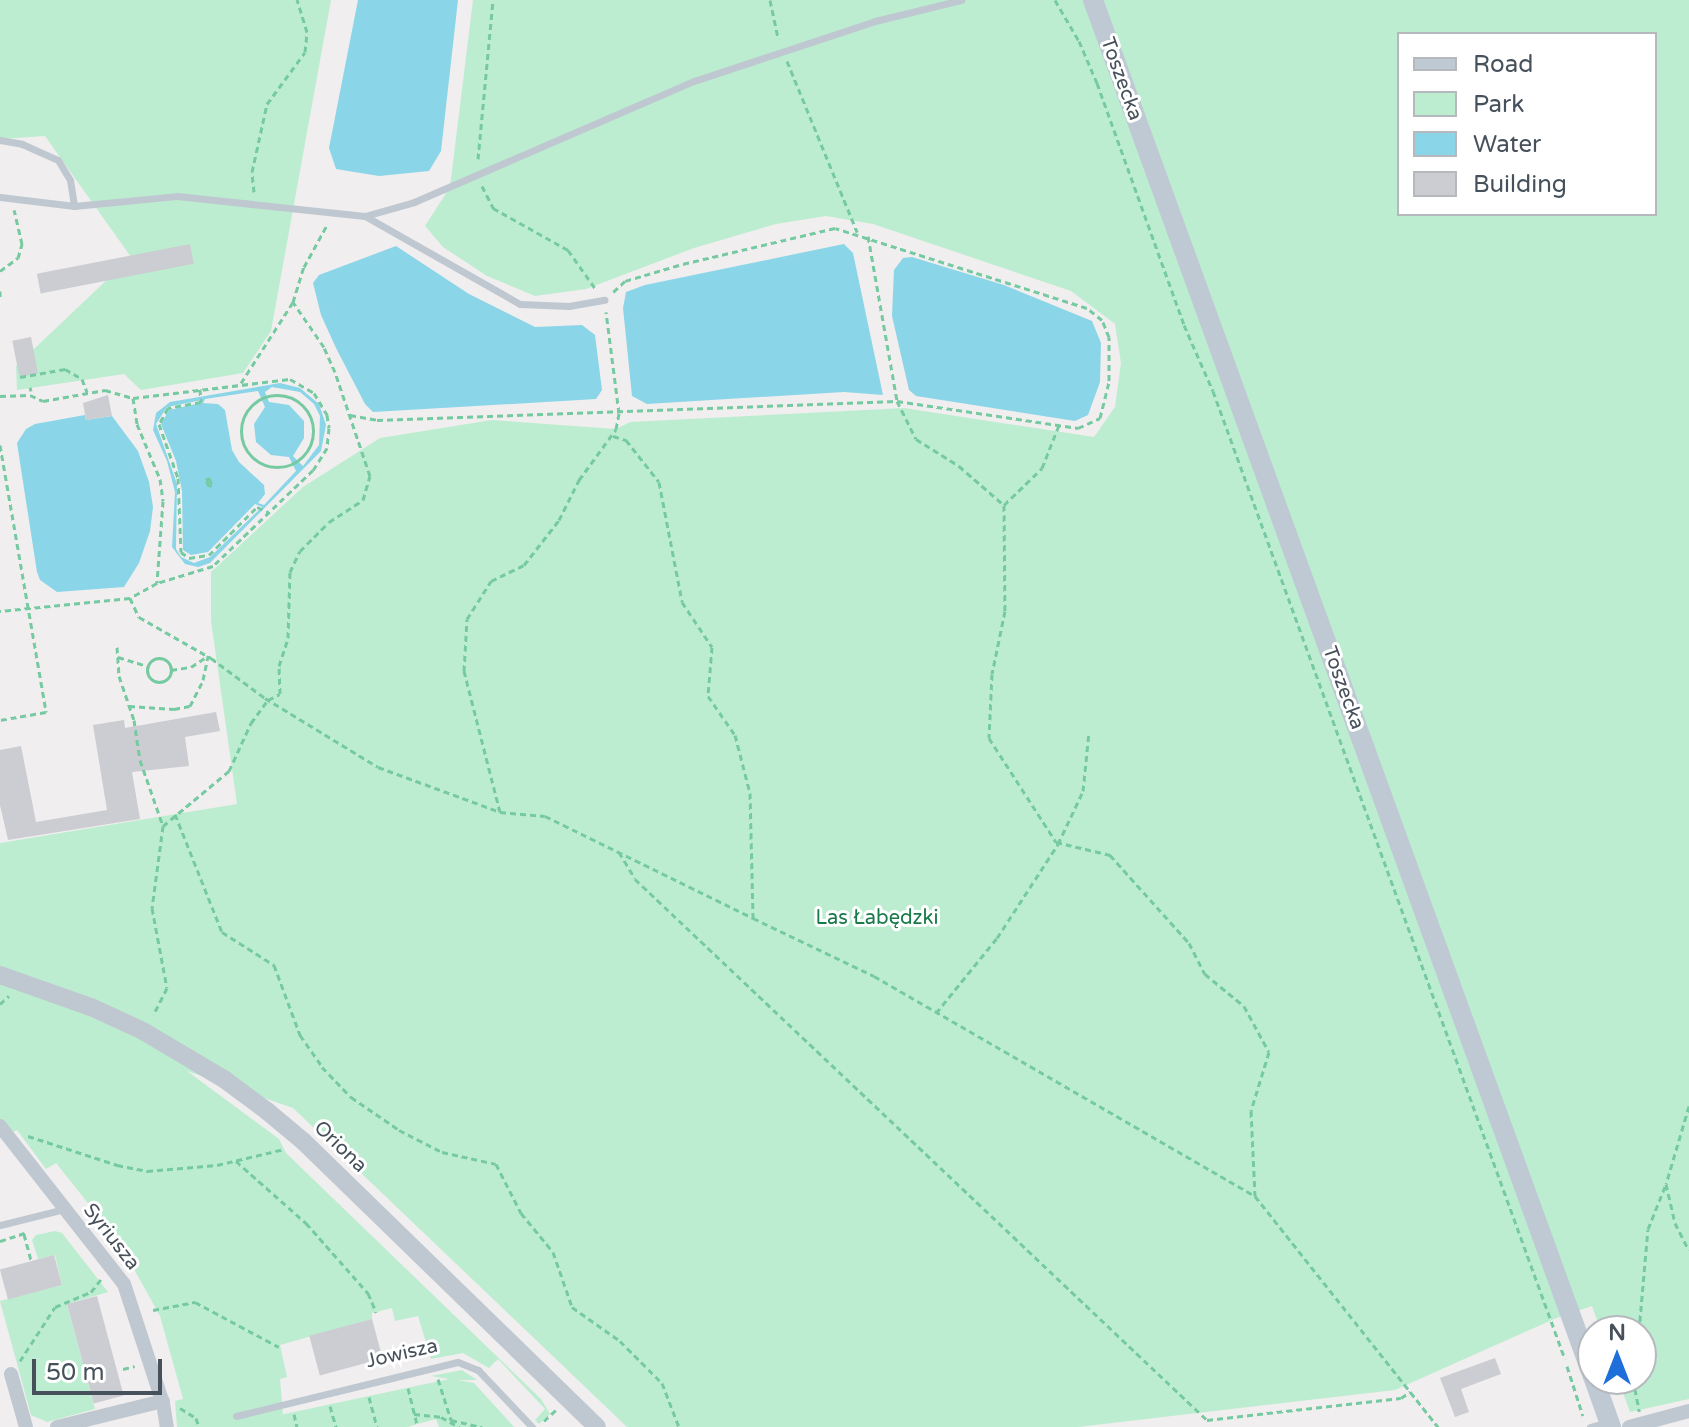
<!DOCTYPE html>
<html>
<head>
<meta charset="utf-8">
<style>
	body { margin:0 }
	#map { position:relative; width:1689px; height:1427px; overflow:hidden; background:#f0eeee; font-family:"Varela Round",sans-serif }
	div>[style] { position:absolute }
	.green>* { inset:0; background:#bdedd0 }
	.water>* { inset:0; background:#8bd5e9 }
	.building>* { inset:0; background:#cbcdd3; transform-origin:0 0 }
	.path>* { height:3px; margin-top:-1.5px; transform-origin:0; background:repeating-linear-gradient(90deg,#76caa1 0 6px,transparent 0 10px) }
	.path>.ring { margin:-1.5px; padding:0; box-sizing:content-box; background:none; border:3px solid #76caa1; border-radius:50% }
	.service>* { height:7px; margin:-3.5px; padding:0 3.5px; transform-origin:3.5px; border-radius:3.5px; background:#bfc8d0 }
	.minor>* { height:14px; margin:-7px; padding:0 7px; transform-origin:7px; border-radius:7px; background:#bfc8d0 }
	.tertiary>* { height:18px; margin:-9px; padding:0 9px; transform-origin:9px; border-radius:9px; background:#bfc8d0 }
	.secondary>* { height:20px; margin:-10px; padding:0 10px; transform-origin:10px; border-radius:10px; background:#bfc9d4 }
	span { translate:-50% -50%; white-space:nowrap; text-align:center; line-height:1.15; -webkit-text-stroke:6px #fff; paint-order:stroke }
	.street-label { font-size:20px; color:#47515b }
	.park-label { font-size:20px; color:#197a4a }
	.legend { position:absolute; left:1397px; top:32px; width:260px; height:184px; box-sizing:border-box; background:#fff; border:2px solid #b5b9bd; margin:0; padding:10px 14px; list-style:none; font-size:24px; color:#47515b }
	.legend li { display:flex; align-items:center; gap:16px; height:40px }
	.legend b { width:40px; border:2px solid #b5b9bd }
	.north { position:absolute; left:1577px; top:1315px; width:80px; height:80px; box-sizing:border-box; background:#fff; border:2px solid #b5b9bd; border-radius:50%; rotate:0deg; font-size:22px; font-weight:700; line-height:32px; text-align:center; color:#47515b }
	.north::after { content:''; display:block; margin:auto; width:28px; height:36px; background:#1e6fda; clip-path:polygon(50% 0,100% 100%,50% 72%,0 100%) }
	.scale { position:absolute; left:32px; top:1359px; width:130px; height:36px; box-sizing:border-box; border:4px solid #47515b; border-top:0; padding-left:10px; font-size:24px; line-height:28px; white-space:nowrap; color:#47515b; -webkit-text-stroke:6px #fff; paint-order:stroke }
</style>
</head>
<body>
<div id="map">
	<div class="green">
		<div style="clip-path:polygon(0 0,331px 0,271px 331px,243px 373px,141px 390px,124px 374px,17px 390px,16px 366px,131px 257px,45px 136px,0 139px)"></div>
		<div style="clip-path:polygon(evenodd,473px 0,1689px 0,1689px 1399px,1630px 1412px,1618px 1379px,1641px 1379px,1641px 1331px,1601px 1331px,1592px 1306px,1554px 1319px,1395px 1390px,1078px 1427px,627px 1427px,293px 1108px,187px 1071px,279px 1139px,286px 1153px,541px 1399px,550px 1414px,539px 1424px,535px 1420px,545px 1409px,498px 1359px,489px 1368px,463px 1353px,431px 1359px,418px 1316px,395px 1321px,392px 1308px,372px 1313px,372px 1319px,280px 1345px,287px 1377px,280px 1379px,283px 1414px,280px 1415px,449px 1379px,431px 1376px,462px 1370px,477px 1380px,458px 1380px,474px 1383px,514px 1427px,439px 1427px,436px 1419px,407px 1427px,177px 1427px,175px 1401px,183px 1399px,160px 1316px,119px 1242px,56px 1163px,46px 1169px,17px 1130px,0 1138px,0 843px,237px 804px,211px 621px,211px 572px,303px 487px,380px 438px,492px 420px,616px 429px,630px 422px,904px 408px,1094px 437px,1115px 407px,1121px 363px,1115px 324px,1071px 291px,873px 224px,826px 216px,776px 224px,694px 248px,586px 289px,535px 296px,487px 276px,443px 247px,425px 226px,450px 187px,473px 0,1399px 34px,1655px 34px,1655px 214px,1399px 214px,1399px 34px)"></div>
		<div style="clip-path:polygon(55px 1231px,62px 1233px,108px 1292px,67px 1304px,95px 1409px,47px 1422px,31px 1415px,0 1301px,62px 1285px,55px 1255px,38px 1259px,32px 1240px,36px 1235px)"></div>
	</div>
	<div class="water">
		<div style="clip-path:polygon(358px 0,458px 0,441px 151px,429px 171px,379px 176px,336px 169px,329px 148px)"></div>
		<div style="clip-path:polygon(844px 244px,853px 253px,883px 395px,844px 392px,647px 404px,632px 396px,623px 308px,626px 292px,645px 285px)"></div>
		<div style="clip-path:polygon(396px 246px,469px 294px,535px 327px,582px 325px,595px 335px,602px 390px,596px 399px,373px 412px,365px 404px,336px 348px,321px 315px,313px 283px,319px 275px)"></div>
		<div style="clip-path:polygon(912px 257px,1004px 285px,1092px 321px,1101px 343px,1100px 382px,1088px 415px,1075px 421px,916px 396px,909px 390px,892px 316px,894px 270px,903px 258px)"></div>
		<div style="clip-path:polygon(evenodd,280px 383px,300px 388px,319px 404px,326px 425px,321px 451px,210px 563px,198px 567px,185px 564px,172px 547px,175px 492px,167px 461px,153px 430px,156px 413px,170px 402px,280px 383px,272px 387px,300px 392px,314px 404px,320px 416px,319px 445px,303px 466px,293px 456px,304px 438px,304px 421px,289px 405px,269px 402px,265px 392px,272px 387px,280px 383px,258px 391px,265px 407px,254px 424px,256px 442px,271px 455px,289px 457px,296px 471px,264px 505px,258px 503px,265px 494px,264px 485px,239px 462px,232px 450px,225px 410px,218px 404px,203px 403px,205px 399px,258px 391px,280px 383px,202px 400px,201px 403px,169px 410px,161px 424px,176px 461px,182px 491px,183px 550px,191px 555px,208px 552px,255px 504px,262px 507px,210px 557px,194px 563px,181px 557px,176px 549px,177px 484px,156px 424px,167px 407px,202px 400px)"></div>
		<div style="clip-path:polygon(85px 415px,86px 420px,112px 416px,138px 451px,149px 482px,153px 507px,150px 531px,139px 563px,124px 587px,57px 592px,40px 580px,37px 572px,17px 443px,26px 429px,35px 424px)"></div>
	</div>
	<div class="building">
		<div style="left:190px;top:244px;width:20px;height:156px;rotate:79deg"></div>
		<div style="left:31px;top:337px;width:37px;height:19px;rotate:79deg"></div>
		<div style="clip-path:polygon(108px 395px,112px 416px,86px 420px,83px 403px)"></div>
		<div style="clip-path:polygon(216px 712px,220px 731px,185px 737px,189px 766px,132px 772px,140px 819px,8px 840px,0 805px,0 750px,21px 746px,36px 822px,107px 810px,93px 725px,124px 720px,125px 728px)"></div>
		<div style="left:54px;top:1255px;width:31px;height:56px;rotate:75deg"></div>
		<div style="left:97px;top:1296px;width:103px;height:31px;rotate:75deg"></div>
		<div style="left:372px;top:1319px;width:41px;height:65px;rotate:75deg"></div>
		<div style="clip-path:polygon(1495px 1358px,1501px 1374px,1461px 1389px,1469px 1412px,1455px 1417px,1440px 1378px)"></div>
	</div>
	<div class="path">
		<div style="left:770px;top:0;width:40px;rotate:78deg"></div>
		<div style="left:1055px;top:0;width:48px;rotate:59.7deg"></div>
		<div style="left:1079px;top:41px;width:46px;rotate:66.8deg"></div>
		<div style="left:1097px;top:83px;width:257px;rotate:70.2deg"></div>
		<div style="left:1184px;top:325px;width:72px;rotate:66.3deg"></div>
		<div style="left:1213px;top:391px;width:1030px;rotate:70.02deg"></div>
		<div style="left:787px;top:61px;width:185px;rotate:67.7deg"></div>
		<div style="left:478px;top:159px;width:160px;rotate:-84.6deg"></div>
		<div style="left:482px;top:186px;width:25px;rotate:63deg"></div>
		<div style="left:493px;top:208px;width:86px;rotate:29.2deg"></div>
		<div style="left:568px;top:250px;width:50px;rotate:54.7deg"></div>
		<div style="left:254px;top:192px;width:20px;rotate:-96deg"></div>
		<div style="left:252px;top:172px;width:70px;rotate:-77.6deg"></div>
		<div style="left:267px;top:104px;width:64px;rotate:-53.8deg"></div>
		<div style="left:305px;top:52px;width:20px;rotate:-84deg"></div>
		<div style="left:307px;top:32px;width:34px;rotate:-107deg"></div>
		<div style="left:868px;top:236px;width:168px;rotate:80deg"></div>
		<div style="left:897px;top:401px;width:42px;rotate:63.4deg"></div>
		<div style="left:916px;top:439px;width:51px;rotate:32.1deg"></div>
		<div style="left:959px;top:466px;width:60px;rotate:40.9deg"></div>
		<div style="left:1004px;top:505px;width:106px;rotate:89.5deg"></div>
		<div style="left:1005px;top:611px;width:64px;rotate:101.7deg"></div>
		<div style="left:992px;top:674px;width:64px;rotate:92.7deg"></div>
		<div style="left:989px;top:738px;width:124px;rotate:57.2deg"></div>
		<div style="left:1056px;top:842px;width:56px;rotate:13.5deg"></div>
		<div style="left:1110px;top:855px;width:118px;rotate:48.1deg"></div>
		<div style="left:1189px;top:943px;width:35px;rotate:63deg"></div>
		<div style="left:1205px;top:974px;width:50px;rotate:39.4deg"></div>
		<div style="left:1244px;top:1006px;width:52px;rotate:61.5deg"></div>
		<div style="left:1269px;top:1052px;width:62px;rotate:107deg"></div>
		<div style="left:1251px;top:1111px;width:85px;rotate:87.3deg"></div>
		<div style="left:0;top:271px;width:22px;rotate:-36deg"></div>
		<div style="left:18px;top:258px;width:15px;rotate:-74deg"></div>
		<div style="left:22px;top:244px;width:35px;rotate:-103deg"></div>
		<div style="left:0;top:291px;width:9px;rotate:90deg"></div>
		<div style="left:20px;top:377px;width:46px;rotate:-10.1deg"></div>
		<div style="left:65px;top:369px;width:20px;rotate:30deg"></div>
		<div style="left:82px;top:379px;width:14px;rotate:69deg"></div>
		<div style="left:241px;top:383px;width:96px;rotate:-57.3deg"></div>
		<div style="left:30px;top:387px;width:4px;rotate:76deg"></div>
		<div style="left:200px;top:389px;width:13px;rotate:86deg"></div>
		<div style="left:201px;top:402px;width:34px;rotate:170deg"></div>
		<div style="left:168px;top:408px;width:18px;rotate:119deg"></div>
		<div style="left:159px;top:424px;width:57px;rotate:70.6deg"></div>
		<div style="left:178px;top:478px;width:74px;rotate:87.7deg"></div>
		<div style="left:181px;top:552px;width:10px;rotate:37deg"></div>
		<div style="left:189px;top:558px;width:20px;rotate:-9deg"></div>
		<div style="left:209px;top:555px;width:68px;rotate:-45deg"></div>
		<div style="left:257px;top:507px;width:12px;rotate:24deg"></div>
		<div class="ring" style="left:241px;top:395px;width:69px;height:69px"></div>
		<div style="left:0;top:396px;width:30px;rotate:-2deg"></div>
		<div style="left:30px;top:395px;width:14px;rotate:25deg"></div>
		<div style="left:43px;top:401px;width:63px;rotate:-10.1deg"></div>
		<div style="left:105px;top:390px;width:29px;rotate:16deg"></div>
		<div style="left:133px;top:398px;width:158px;rotate:-6.9deg"></div>
		<div style="left:290px;top:379px;width:28px;rotate:30deg"></div>
		<div style="left:314px;top:393px;width:26px;rotate:59deg"></div>
		<div style="left:327px;top:415px;width:13px;rotate:81deg"></div>
		<div style="left:329px;top:428px;width:20px;rotate:96deg"></div>
		<div style="left:327px;top:448px;width:26px;rotate:122deg"></div>
		<div style="left:313px;top:470px;width:139px;rotate:136.2deg"></div>
		<div style="left:213px;top:566px;width:59px;rotate:163.1deg"></div>
		<div style="left:157px;top:583px;width:31px;rotate:151deg"></div>
		<div style="left:130px;top:598px;width:131px;rotate:174.3deg"></div>
		<div style="left:133px;top:398px;width:26px;rotate:81deg"></div>
		<div style="left:137px;top:424px;width:60px;rotate:67.3deg"></div>
		<div style="left:160px;top:479px;width:22px;rotate:82deg"></div>
		<div style="left:163px;top:501px;width:82px;rotate:94.2deg"></div>
		<div style="left:350px;top:415px;width:27px;rotate:10deg"></div>
		<div style="left:377px;top:420px;width:520px;rotate:-2.09deg"></div>
		<div style="left:897px;top:401px;width:183px;rotate:8.5deg"></div>
		<div style="left:1078px;top:428px;width:24px;rotate:-24deg"></div>
		<div style="left:1100px;top:418px;width:38px;rotate:-76deg"></div>
		<div style="left:1109px;top:381px;width:44px;rotate:-90deg"></div>
		<div style="left:1109px;top:337px;width:18px;rotate:-112deg"></div>
		<div style="left:1102px;top:320px;width:19px;rotate:-141deg"></div>
		<div style="left:1087px;top:308px;width:264px;rotate:-162.4deg"></div>
		<div style="left:835px;top:228px;width:160px;rotate:166.7deg"></div>
		<div style="left:679px;top:265px;width:56px;rotate:163.5deg"></div>
		<div style="left:625px;top:281px;width:16px;rotate:137deg"></div>
		<div style="left:613px;top:436px;width:14px;rotate:17deg"></div>
		<div style="left:626px;top:440px;width:53px;rotate:51.8deg"></div>
		<div style="left:659px;top:482px;width:122px;rotate:79.1deg"></div>
		<div style="left:682px;top:602px;width:54px;rotate:56.3deg"></div>
		<div style="left:712px;top:647px;width:49px;rotate:94.7deg"></div>
		<div style="left:708px;top:696px;width:47px;rotate:55.3deg"></div>
		<div style="left:735px;top:735px;width:60px;rotate:75.5deg"></div>
		<div style="left:750px;top:793px;width:125px;rotate:88.6deg"></div>
		<div style="left:0;top:445px;width:271px;rotate:80.2deg"></div>
		<div style="left:46px;top:712px;width:47px;rotate:170.1deg"></div>
		<div style="left:209px;top:478px;width:8px;rotate:67deg"></div>
		<div style="left:212px;top:485px;width:3px;rotate:162deg"></div>
		<div style="left:209px;top:486px;width:7px;rotate:-117deg"></div>
		<div style="left:206px;top:480px;width:4px;rotate:-34deg"></div>
		<div style="left:1004px;top:505px;width:53px;rotate:-44.2deg"></div>
		<div style="left:1042px;top:468px;width:46px;rotate:-68.4deg"></div>
		<div style="left:130px;top:598px;width:21px;rotate:65deg"></div>
		<div style="left:139px;top:617px;width:83px;rotate:29.7deg"></div>
		<div style="left:211px;top:658px;width:67px;rotate:36.5deg"></div>
		<div style="left:265px;top:698px;width:132px;rotate:31.4deg"></div>
		<div style="left:378px;top:767px;width:130px;rotate:20.2deg"></div>
		<div style="left:500px;top:812px;width:45px;rotate:5.1deg"></div>
		<div style="left:545px;top:816px;width:232px;rotate:26.1deg"></div>
		<div style="left:753px;top:918px;width:134px;rotate:25.6deg"></div>
		<div style="left:874px;top:976px;width:440px;rotate:30deg"></div>
		<div style="left:1255px;top:1196px;width:295px;rotate:51.6deg"></div>
		<div style="left:117px;top:647px;width:29px;rotate:86deg"></div>
		<div style="left:119px;top:676px;width:46px;rotate:71.2deg"></div>
		<div style="left:134px;top:720px;width:40px;rotate:81.5deg"></div>
		<div style="left:140px;top:760px;width:70px;rotate:70.8deg"></div>
		<div style="left:163px;top:826px;width:83px;rotate:97.6deg"></div>
		<div style="left:152px;top:908px;width:81px;rotate:79.4deg"></div>
		<div style="left:167px;top:988px;width:30px;rotate:117deg"></div>
		<div style="left:118px;top:657px;width:31px;rotate:17deg"></div>
		<div class="ring" style="left:147px;top:658px;width:21px;height:21px"></div>
		<div style="left:171px;top:670px;width:20px;rotate:-9deg"></div>
		<div style="left:191px;top:667px;width:20px;rotate:-33deg"></div>
		<div style="left:129px;top:706px;width:45px;rotate:3.8deg"></div>
		<div style="left:174px;top:709px;width:16px;rotate:-11deg"></div>
		<div style="left:190px;top:706px;width:29px;rotate:-63deg"></div>
		<div style="left:203px;top:680px;width:25px;rotate:-78deg"></div>
		<div style="left:500px;top:812px;width:146px;rotate:-104.3deg"></div>
		<div style="left:464px;top:671px;width:52px;rotate:-86.7deg"></div>
		<div style="left:467px;top:619px;width:45px;rotate:-57.7deg"></div>
		<div style="left:491px;top:581px;width:37px;rotate:-26deg"></div>
		<div style="left:524px;top:565px;width:57px;rotate:-52.1deg"></div>
		<div style="left:559px;top:520px;width:45px;rotate:-63.4deg"></div>
		<div style="left:579px;top:480px;width:63px;rotate:-54deg"></div>
		<div style="left:616px;top:429px;width:16px;rotate:-79deg"></div>
		<div style="left:619px;top:413px;width:102px;rotate:-97.3deg"></div>
		<div style="left:175px;top:814px;width:127px;rotate:68.3deg"></div>
		<div style="left:222px;top:932px;width:62px;rotate:32.4deg"></div>
		<div style="left:274px;top:965px;width:75px;rotate:69.6deg"></div>
		<div style="left:300px;top:1035px;width:39px;rotate:55deg"></div>
		<div style="left:322px;top:1067px;width:42px;rotate:46deg"></div>
		<div style="left:351px;top:1097px;width:58px;rotate:34.5deg"></div>
		<div style="left:399px;top:1130px;width:48px;rotate:27.1deg"></div>
		<div style="left:442px;top:1152px;width:55px;rotate:12.5deg"></div>
		<div style="left:496px;top:1164px;width:55px;rotate:63deg"></div>
		<div style="left:521px;top:1213px;width:50px;rotate:50.6deg"></div>
		<div style="left:553px;top:1252px;width:58px;rotate:70.9deg"></div>
		<div style="left:572px;top:1307px;width:59px;rotate:35.3deg"></div>
		<div style="left:620px;top:1341px;width:59px;rotate:45deg"></div>
		<div style="left:662px;top:1383px;width:47px;rotate:68.9deg"></div>
		<div style="left:163px;top:826px;width:86px;rotate:-39.8deg"></div>
		<div style="left:229px;top:771px;width:53px;rotate:-65.4deg"></div>
		<div style="left:251px;top:723px;width:29px;rotate:-54deg"></div>
		<div style="left:268px;top:700px;width:13px;rotate:-27deg"></div>
		<div style="left:280px;top:694px;width:28px;rotate:-92deg"></div>
		<div style="left:279px;top:666px;width:29px;rotate:-72deg"></div>
		<div style="left:288px;top:638px;width:66px;rotate:-88.3deg"></div>
		<div style="left:290px;top:572px;width:23px;rotate:-65deg"></div>
		<div style="left:300px;top:551px;width:41px;rotate:-45deg"></div>
		<div style="left:329px;top:522px;width:40px;rotate:-32.9deg"></div>
		<div style="left:363px;top:500px;width:25px;rotate:-74deg"></div>
		<div style="left:370px;top:476px;width:110px;rotate:-108.6deg"></div>
		<div style="left:335px;top:372px;width:27px;rotate:-114deg"></div>
		<div style="left:324px;top:347px;width:55px;rotate:-124.6deg"></div>
		<div style="left:293px;top:302px;width:37px;rotate:-73deg"></div>
		<div style="left:304px;top:267px;width:48px;rotate:-61.3deg"></div>
		<div style="left:619px;top:852px;width:31px;rotate:59deg"></div>
		<div style="left:635px;top:879px;width:787px;rotate:43.4deg"></div>
		<div style="left:1207px;top:1420px;width:195px;rotate:-6.5deg"></div>
		<div style="left:1401px;top:1398px;width:11px;rotate:-34deg"></div>
		<div style="left:0;top:1004px;width:12px;rotate:-42deg"></div>
		<div style="left:936px;top:1013px;width:97px;rotate:-50.9deg"></div>
		<div style="left:997px;top:938px;width:112px;rotate:-57deg"></div>
		<div style="left:1058px;top:844px;width:59px;rotate:-64.7deg"></div>
		<div style="left:1083px;top:791px;width:59px;rotate:-84.2deg"></div>
		<div style="left:1689px;top:1106px;width:81px;rotate:106.4deg"></div>
		<div style="left:1666px;top:1184px;width:40px;rotate:77deg"></div>
		<div style="left:1675px;top:1223px;width:30px;rotate:63deg"></div>
		<div style="left:28px;top:1136px;width:94px;rotate:18deg"></div>
		<div style="left:117px;top:1165px;width:31px;rotate:11deg"></div>
		<div style="left:147px;top:1171px;width:70px;rotate:-4.9deg"></div>
		<div style="left:217px;top:1165px;width:69px;rotate:-13.4deg"></div>
		<div style="left:236px;top:1161px;width:94px;rotate:41.5deg"></div>
		<div style="left:306px;top:1223px;width:94px;rotate:48.5deg"></div>
		<div style="left:368px;top:1293px;width:21px;rotate:67deg"></div>
		<div style="left:24px;top:1234px;width:28px;rotate:75deg"></div>
		<div style="left:0;top:1241px;width:29px;rotate:-18deg"></div>
		<div style="left:153px;top:1310px;width:43px;rotate:-10.8deg"></div>
		<div style="left:195px;top:1302px;width:95px;rotate:28.2deg"></div>
		<div style="left:1639px;top:1331px;width:102px;rotate:-85deg"></div>
		<div style="left:1648px;top:1229px;width:48px;rotate:-68.2deg"></div>
		<div style="left:20px;top:1361px;width:64px;rotate:-57.1deg"></div>
		<div style="left:55px;top:1307px;width:39px;rotate:-23deg"></div>
		<div style="left:91px;top:1292px;width:16px;rotate:-52deg"></div>
		<div style="left:1567px;top:1366px;width:52px;rotate:72.3deg"></div>
		<div style="left:123px;top:1369px;width:12px;rotate:-14deg"></div>
		<div style="left:438px;top:1379px;width:43px;rotate:72.4deg"></div>
		<div style="left:451px;top:1420px;width:32px;rotate:13deg"></div>
		<div style="left:1633px;top:1379px;width:33px;rotate:79deg"></div>
		<div style="left:408px;top:1388px;width:38px;rotate:76deg"></div>
		<div style="left:369px;top:1397px;width:31px;rotate:75deg"></div>
		<div style="left:330px;top:1406px;width:22px;rotate:74deg"></div>
		<div style="left:180px;top:1408px;width:19px;rotate:32deg"></div>
		<div style="left:196px;top:1418px;width:9px;rotate:72deg"></div>
		<div style="left:294px;top:1414px;width:13px;rotate:77deg"></div>
		<div style="left:414px;top:1414px;width:27px;rotate:6deg"></div>
		<div style="left:441px;top:1417px;width:21px;rotate:29deg"></div>
		<div style="left:544px;top:1421px;width:16px;rotate:-43deg"></div>
	</div>
	<div class="service">
		<div style="left:0;top:140px;width:22px;rotate:10deg"></div>
		<div style="left:22px;top:144px;width:39px;rotate:24deg"></div>
		<div style="left:58px;top:160px;width:23px;rotate:59deg"></div>
		<div style="left:70px;top:180px;width:26px;rotate:81deg"></div>
		<div style="left:0;top:197px;width:75px;rotate:6.9deg"></div>
		<div style="left:74px;top:206px;width:103px;rotate:-5.5deg"></div>
		<div style="left:177px;top:196px;width:189px;rotate:6.1deg"></div>
		<div style="left:365px;top:216px;width:51px;rotate:-15.9deg"></div>
		<div style="left:414px;top:202px;width:305px;rotate:-23.4deg"></div>
		<div style="left:694px;top:81px;width:191px;rotate:-18.3deg"></div>
		<div style="left:875px;top:21px;width:89px;rotate:-13.7deg"></div>
		<div style="left:365px;top:216px;width:178px;rotate:29.6deg"></div>
		<div style="left:520px;top:304px;width:49px;rotate:2.3deg"></div>
		<div style="left:569px;top:306px;width:36px;rotate:-10deg"></div>
		<div style="left:0;top:1225px;width:66px;rotate:-14deg"></div>
		<div style="left:236px;top:1416px;width:228px;rotate:-13.7deg"></div>
		<div style="left:458px;top:1362px;width:22px;rotate:22deg"></div>
		<div style="left:478px;top:1370px;width:79px;rotate:46.5deg"></div>
		<div style="left:1590px;top:1427px;width:18px;rotate:-16deg"></div>
	</div>
	<div class="minor">
		<div style="left:0;top:1126px;width:201px;rotate:51.9deg"></div>
		<div style="left:124px;top:1284px;width:125px;rotate:71.9deg"></div>
		<div style="left:163px;top:1403px;width:24px;rotate:81deg"></div>
		<div style="left:11px;top:1374px;width:55px;rotate:74.2deg"></div>
		<div style="left:57px;top:1427px;width:109px;rotate:-13.8deg"></div>
		<div style="left:1629px;top:1427px;width:62px;rotate:-14.9deg"></div>
	</div>
	<div class="tertiary">
		<div style="left:0;top:975px;width:96px;rotate:19.4deg"></div>
		<div style="left:91px;top:1007px;width:57px;rotate:24.8deg"></div>
		<div style="left:143px;top:1031px;width:94px;rotate:30.7deg"></div>
		<div style="left:224px;top:1079px;width:54px;rotate:36.7deg"></div>
		<div style="left:267px;top:1111px;width:47px;rotate:39.8deg"></div>
		<div style="left:303px;top:1141px;width:410px;rotate:44.2deg"></div>
	</div>
	<div class="secondary">
		<div style="left:1093px;top:0;width:1465px;rotate:70.04deg"></div>
		<div style="left:1594px;top:1379px;width:51px;rotate:70.5deg"></div>
	</div>
	<div class="street-label">
		<span style="left:1121px;top:79px;rotate:70deg">Toszecka</span>
		<span style="left:1343px;top:688px;rotate:70deg">Toszecka</span>
		<span style="left:340px;top:1147px;rotate:44deg">Oriona</span>
		<span style="left:111px;top:1237px;rotate:52deg">Syriusza</span>
		<span style="left:402px;top:1354px;rotate:-13deg">Jowisza</span>
	</div>
	<div class="park-label">
		<span style="left:877px;top:918px">Las Łabędzki</span>
	</div>
	<ul class="legend">
	<li><b style="height:10px;background:#bfc9d4"></b>Road</li>
	<li><b style="height:22px;background:#bdedd0"></b>Park</li>
	<li><b style="height:22px;background:#8bd5e9"></b>Water</li>
	<li><b style="height:22px;background:#cbcdd3"></b>Building</li>
	</ul>
	<div class="north">N</div>
	<div class="scale">50 m</div>
</div>
</body>
</html>
